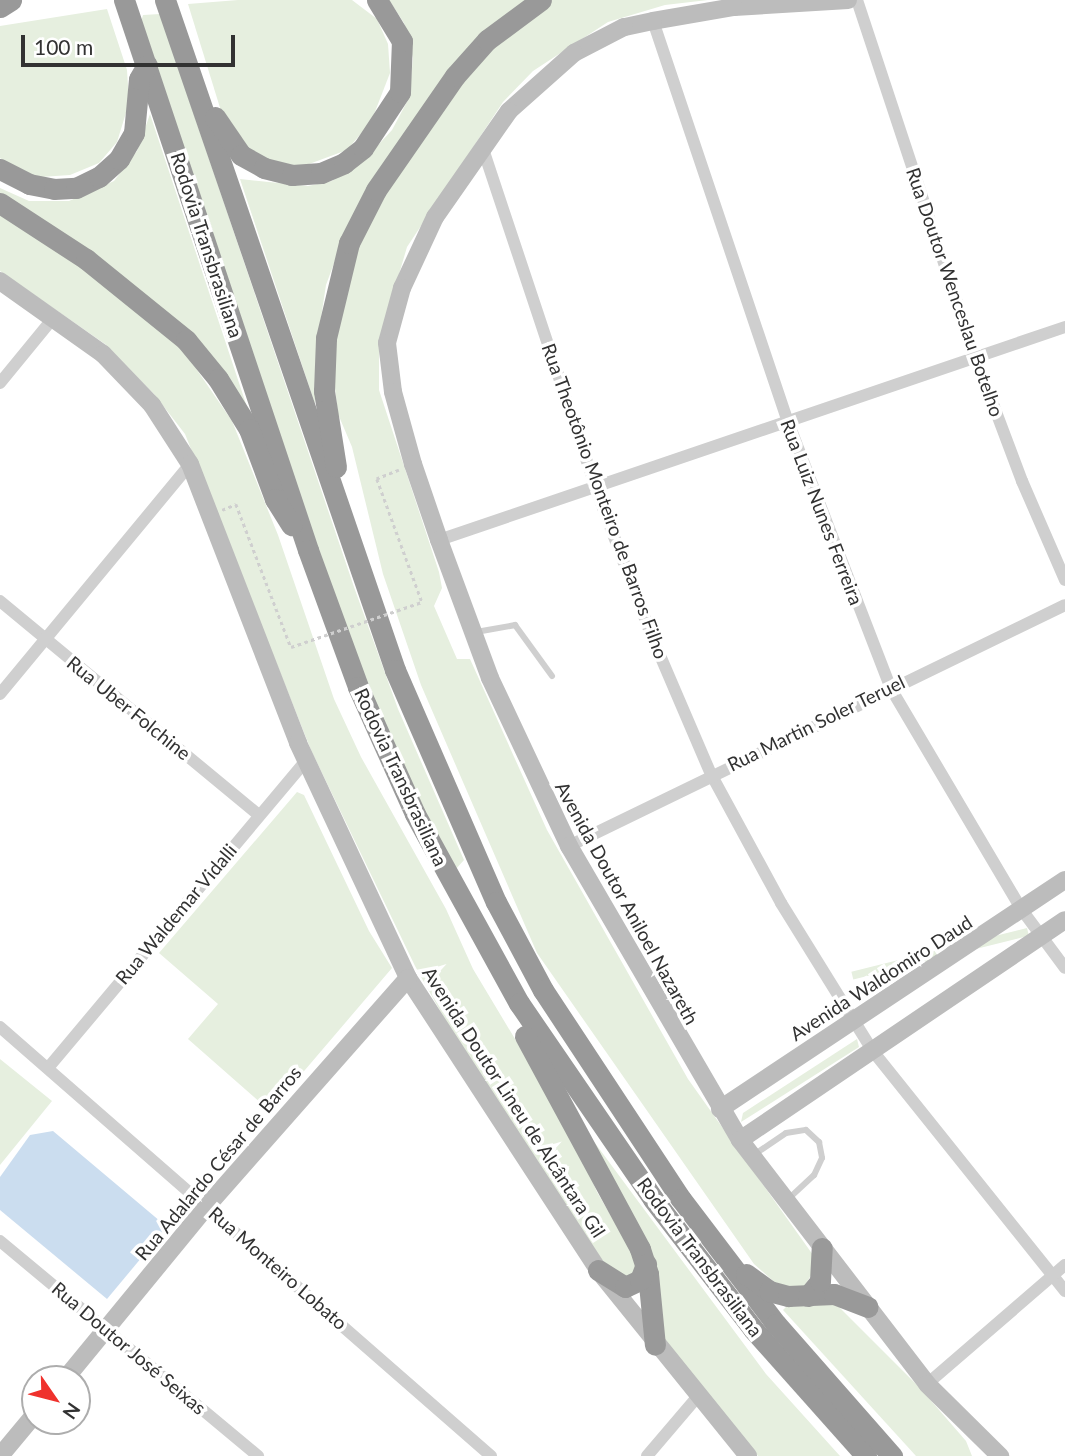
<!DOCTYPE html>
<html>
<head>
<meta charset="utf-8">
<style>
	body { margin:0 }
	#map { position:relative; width:1065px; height:1456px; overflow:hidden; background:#fff; font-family:Lato,sans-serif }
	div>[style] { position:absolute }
	.green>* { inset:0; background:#e6efdf; transform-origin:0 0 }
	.water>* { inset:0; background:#cbddef }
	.path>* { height:2.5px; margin-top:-1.25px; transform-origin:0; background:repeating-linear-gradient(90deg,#cfcfcf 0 3.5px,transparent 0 7px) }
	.lane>* { height:6px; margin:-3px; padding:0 3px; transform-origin:3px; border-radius:3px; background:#cfcfcf }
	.street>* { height:12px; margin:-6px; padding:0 6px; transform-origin:6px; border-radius:6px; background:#cfcfcf }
	.secondary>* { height:18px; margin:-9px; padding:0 9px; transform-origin:9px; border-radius:9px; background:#bcbcbc }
	.highway>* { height:21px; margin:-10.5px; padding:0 10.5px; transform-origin:10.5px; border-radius:10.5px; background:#999 }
	.path-bridge>* { height:2.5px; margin-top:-1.25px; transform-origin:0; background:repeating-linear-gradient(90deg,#cfcfcf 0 3.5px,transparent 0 7px) }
	span { translate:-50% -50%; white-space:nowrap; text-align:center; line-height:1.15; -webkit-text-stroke:7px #fff; paint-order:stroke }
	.street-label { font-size:19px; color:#323232 }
	.north { position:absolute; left:21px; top:1365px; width:70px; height:70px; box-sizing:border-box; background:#fff; border:2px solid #adadad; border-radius:50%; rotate:125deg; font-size:19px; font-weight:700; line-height:28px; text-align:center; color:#323232 }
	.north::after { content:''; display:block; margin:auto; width:24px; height:32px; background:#ef322d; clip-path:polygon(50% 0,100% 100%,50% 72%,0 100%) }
	.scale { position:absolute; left:21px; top:35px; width:214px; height:32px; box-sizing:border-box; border:4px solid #323232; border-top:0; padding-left:9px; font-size:21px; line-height:24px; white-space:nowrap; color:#323232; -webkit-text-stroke:5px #fff; paint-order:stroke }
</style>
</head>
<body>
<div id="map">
	<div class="green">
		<div style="clip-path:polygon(238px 0,352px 0,377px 19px,388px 44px,390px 73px,371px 122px,347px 150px,301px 167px,272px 163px,242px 147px,221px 111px,188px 4px)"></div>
		<div style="clip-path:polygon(389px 0,528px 0,350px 220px,326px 285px,317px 344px,315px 404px,240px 179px,308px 186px,332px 181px,367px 157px,392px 130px,409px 98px,413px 58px,404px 23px)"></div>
		<div style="clip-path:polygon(551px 0,708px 0,665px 5px,608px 22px,533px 71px,503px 102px,407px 247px,379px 342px,379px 390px,439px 572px,442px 588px,434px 606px,457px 659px,470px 659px,547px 830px,688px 1079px,813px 1255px,817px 1266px,803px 1288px,780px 1287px,754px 1264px,537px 953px,421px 685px,383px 574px,352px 447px,338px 414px,332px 362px,339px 294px,380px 197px,489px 43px)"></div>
		<div style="clip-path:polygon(107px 9px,127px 70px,129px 103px,117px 142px,99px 163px,70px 175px,41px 177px,19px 171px,0 158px,0 26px)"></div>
		<div style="clip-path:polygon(160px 14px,354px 587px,398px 709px,464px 860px,455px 870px,386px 733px,328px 580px,141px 22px,143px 15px)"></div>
		<div style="clip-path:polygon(150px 114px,248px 410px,222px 375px,0 197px,0 188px,29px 201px,69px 201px,114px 181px,137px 151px)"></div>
		<div style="clip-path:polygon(0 214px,96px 275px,184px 351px,232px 421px,278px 535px,334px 699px,361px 757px,446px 909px,473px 969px,572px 1134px,597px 1192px,632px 1252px,637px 1268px,627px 1281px,612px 1275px,461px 1048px,415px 966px,311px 750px,185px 434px,154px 394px,105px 344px,0 271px)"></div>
		<div style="clip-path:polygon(297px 792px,304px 795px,369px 931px,392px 968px,270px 1111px,188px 1039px,218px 1004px,159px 953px)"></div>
		<div style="left:1027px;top:928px;width:8px;height:181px;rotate:76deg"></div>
		<div style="clip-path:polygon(857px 1039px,859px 1047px,741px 1122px,743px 1113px)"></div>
		<div style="clip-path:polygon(0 1059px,52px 1101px,0 1165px)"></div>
		<div style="clip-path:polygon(592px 1139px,766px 1374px,840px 1456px,758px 1456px,663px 1342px)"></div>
		<div style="clip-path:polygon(834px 1302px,920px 1388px,966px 1441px,972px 1456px,916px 1456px,783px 1310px,789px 1304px)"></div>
	</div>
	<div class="water">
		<div style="clip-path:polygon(53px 1131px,167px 1227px,107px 1299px,0 1210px,0 1177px,30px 1135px)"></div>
	</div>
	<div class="path">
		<div style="left:399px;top:470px;width:24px;rotate:158deg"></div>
		<div style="left:377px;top:479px;width:131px;rotate:69.9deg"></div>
		<div style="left:222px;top:510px;width:15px;rotate:-23deg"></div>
		<div style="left:236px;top:504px;width:153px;rotate:69deg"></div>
	</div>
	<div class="lane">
		<div style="left:476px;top:632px;width:40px;rotate:-10deg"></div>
		<div style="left:515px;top:625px;width:63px;rotate:54deg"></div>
		<div style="left:755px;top:1154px;width:37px;rotate:-34deg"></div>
		<div style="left:786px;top:1133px;width:20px;rotate:-9deg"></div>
		<div style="left:806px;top:1130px;width:18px;rotate:43deg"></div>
		<div style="left:819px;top:1142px;width:16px;rotate:79deg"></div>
		<div style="left:822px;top:1158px;width:19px;rotate:115deg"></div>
		<div style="left:814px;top:1175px;width:35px;rotate:137deg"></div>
	</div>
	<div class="street">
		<div style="left:857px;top:0;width:375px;rotate:71.7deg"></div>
		<div style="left:975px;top:356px;width:134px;rotate:69.4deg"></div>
		<div style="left:1022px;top:481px;width:108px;rotate:66.5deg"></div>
		<div style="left:653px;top:21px;width:423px;rotate:71.4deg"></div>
		<div style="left:788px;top:422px;width:284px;rotate:68.9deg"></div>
		<div style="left:890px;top:687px;width:259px;rotate:59.4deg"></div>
		<div style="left:1022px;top:910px;width:72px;rotate:53.4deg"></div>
		<div style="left:482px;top:146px;width:361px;rotate:71.6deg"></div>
		<div style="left:596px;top:489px;width:153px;rotate:69.3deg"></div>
		<div style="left:650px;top:632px;width:155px;rotate:66.8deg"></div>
		<div style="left:711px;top:774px;width:147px;rotate:61.5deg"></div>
		<div style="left:781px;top:903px;width:173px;rotate:58.2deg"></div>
		<div style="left:872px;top:1050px;width:309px;rotate:51.3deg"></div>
		<div style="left:0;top:383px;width:85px;rotate:-50.7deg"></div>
		<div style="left:439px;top:540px;width:661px;rotate:-18.79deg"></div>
		<div style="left:0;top:601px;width:336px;rotate:39.6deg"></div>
		<div style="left:0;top:694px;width:298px;rotate:-50.4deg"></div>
		<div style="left:569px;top:846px;width:551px;rotate:-25.91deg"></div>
		<div style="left:0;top:1027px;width:652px;rotate:41.14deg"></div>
		<div style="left:48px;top:1068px;width:401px;rotate:-50deg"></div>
		<div style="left:0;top:1241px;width:336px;rotate:39.8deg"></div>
		<div style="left:927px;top:1384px;width:182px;rotate:-40.8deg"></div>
		<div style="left:647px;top:1456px;width:79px;rotate:-49.6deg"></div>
	</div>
	<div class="secondary">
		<div style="left:848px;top:0;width:114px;rotate:176.5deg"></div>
		<div style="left:734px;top:7px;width:82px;rotate:170.2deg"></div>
		<div style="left:653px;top:21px;width:30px;rotate:168deg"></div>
		<div style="left:624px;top:27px;width:56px;rotate:152.5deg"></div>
		<div style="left:574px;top:53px;width:87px;rotate:138.3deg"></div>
		<div style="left:509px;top:111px;width:129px;rotate:124.9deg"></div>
		<div style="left:435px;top:217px;width:78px;rotate:114.9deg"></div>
		<div style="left:402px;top:288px;width:57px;rotate:105.3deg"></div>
		<div style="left:387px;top:343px;width:49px;rotate:83deg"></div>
		<div style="left:393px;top:392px;width:75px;rotate:74.5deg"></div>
		<div style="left:413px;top:464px;width:80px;rotate:71.1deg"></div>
		<div style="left:439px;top:540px;width:147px;rotate:69.7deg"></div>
		<div style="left:490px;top:678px;width:186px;rotate:64.8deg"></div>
		<div style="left:569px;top:846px;width:340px;rotate:59.8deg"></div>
		<div style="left:740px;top:1140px;width:307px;rotate:52.5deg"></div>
		<div style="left:927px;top:1384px;width:103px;rotate:44.6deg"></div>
		<div style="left:0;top:281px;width:126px;rotate:35.3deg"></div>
		<div style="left:103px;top:354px;width:71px;rotate:46.1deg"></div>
		<div style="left:152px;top:405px;width:70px;rotate:57.2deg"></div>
		<div style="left:190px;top:464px;width:299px;rotate:68.8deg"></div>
		<div style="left:298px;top:743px;width:259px;rotate:64.9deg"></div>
		<div style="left:408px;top:978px;width:348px;rotate:56.9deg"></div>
		<div style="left:598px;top:1270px;width:239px;rotate:51.1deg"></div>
		<div style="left:720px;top:1109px;width:414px;rotate:-33.6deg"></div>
		<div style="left:740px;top:1140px;width:392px;rotate:-34.1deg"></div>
		<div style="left:65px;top:1379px;width:224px;rotate:-50.6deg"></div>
		<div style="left:207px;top:1206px;width:304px;rotate:-48.6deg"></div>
		<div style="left:0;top:1456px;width:55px;rotate:-50.2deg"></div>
	</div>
	<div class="highway">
		<div style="left:124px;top:0;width:580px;rotate:71.5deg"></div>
		<div style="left:308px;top:550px;width:146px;rotate:69.9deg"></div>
		<div style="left:358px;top:687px;width:139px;rotate:65.8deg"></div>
		<div style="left:415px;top:814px;width:216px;rotate:61.2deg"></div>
		<div style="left:519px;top:1003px;width:237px;rotate:55.6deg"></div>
		<div style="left:653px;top:1199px;width:164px;rotate:52.4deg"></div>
		<div style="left:753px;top:1329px;width:170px;rotate:48.3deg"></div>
		<div style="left:165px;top:0;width:708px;rotate:71.05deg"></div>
		<div style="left:395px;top:670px;width:253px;rotate:66.5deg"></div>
		<div style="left:496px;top:902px;width:100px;rotate:61.9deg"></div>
		<div style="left:543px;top:990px;width:250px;rotate:56.6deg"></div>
		<div style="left:681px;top:1199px;width:157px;rotate:52.8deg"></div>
		<div style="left:776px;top:1324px;width:176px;rotate:48.7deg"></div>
		<div style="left:0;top:7px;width:13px;rotate:-32deg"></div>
		<div style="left:215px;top:117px;width:46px;rotate:55.6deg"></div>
		<div style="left:241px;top:155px;width:26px;rotate:29deg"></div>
		<div style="left:264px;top:168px;width:29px;rotate:14deg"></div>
		<div style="left:292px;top:175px;width:29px;rotate:-4deg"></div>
		<div style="left:321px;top:173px;width:25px;rotate:-23deg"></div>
		<div style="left:344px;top:163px;width:24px;rotate:-38deg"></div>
		<div style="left:363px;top:148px;width:67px;rotate:-56.5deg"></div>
		<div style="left:400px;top:92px;width:51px;rotate:-87.8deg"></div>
		<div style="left:402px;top:41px;width:48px;rotate:-121.4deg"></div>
		<div style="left:0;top:169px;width:33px;rotate:27deg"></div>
		<div style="left:29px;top:184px;width:25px;rotate:11deg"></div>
		<div style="left:54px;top:189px;width:22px;rotate:-3deg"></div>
		<div style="left:76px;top:188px;width:25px;rotate:-26deg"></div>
		<div style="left:99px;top:177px;width:27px;rotate:-42deg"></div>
		<div style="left:119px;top:159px;width:30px;rotate:-60deg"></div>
		<div style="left:134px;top:133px;width:54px;rotate:-84.7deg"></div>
		<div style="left:139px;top:79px;width:16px;rotate:-60deg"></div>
		<div style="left:0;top:203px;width:103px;rotate:33.1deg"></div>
		<div style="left:86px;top:259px;width:129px;rotate:39deg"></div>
		<div style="left:186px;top:340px;width:50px;rotate:50.6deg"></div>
		<div style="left:218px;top:379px;width:59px;rotate:58.2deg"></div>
		<div style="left:249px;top:429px;width:75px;rotate:69.6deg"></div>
		<div style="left:275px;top:499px;width:31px;rotate:58deg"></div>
		<div style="left:336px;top:467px;width:77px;rotate:-99deg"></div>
		<div style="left:324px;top:391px;width:53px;rotate:-87.8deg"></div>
		<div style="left:326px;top:338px;width:98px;rotate:-76.4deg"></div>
		<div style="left:349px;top:243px;width:59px;rotate:-63deg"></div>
		<div style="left:376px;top:190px;width:139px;rotate:-55.3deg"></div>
		<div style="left:455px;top:76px;width:48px;rotate:-48.4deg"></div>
		<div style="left:487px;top:40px;width:67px;rotate:-36.5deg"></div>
		<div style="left:525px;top:1036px;width:242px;rotate:61.6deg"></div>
		<div style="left:640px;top:1249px;width:26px;rotate:72deg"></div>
		<div style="left:648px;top:1274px;width:71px;rotate:84.4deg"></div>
		<div style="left:598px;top:1270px;width:32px;rotate:32deg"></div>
		<div style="left:625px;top:1287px;width:17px;rotate:-25deg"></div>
		<div style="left:640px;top:1280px;width:17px;rotate:-69deg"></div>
		<div style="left:746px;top:1274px;width:29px;rotate:36deg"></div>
		<div style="left:769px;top:1291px;width:20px;rotate:15deg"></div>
		<div style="left:788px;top:1296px;width:46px;rotate:-2.5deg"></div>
		<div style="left:834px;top:1294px;width:36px;rotate:21deg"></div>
		<div style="left:808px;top:1296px;width:19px;rotate:-51deg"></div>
		<div style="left:820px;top:1281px;width:33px;rotate:-87deg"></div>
	</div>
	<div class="path-bridge">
		<div style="left:291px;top:647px;width:139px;rotate:-19deg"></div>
	</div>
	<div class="street-label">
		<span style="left:207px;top:245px;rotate:72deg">Rodovia Transbrasiliana</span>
		<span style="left:955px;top:292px;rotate:71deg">Rua Doutor Wenceslau Botelho</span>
		<span style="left:605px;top:501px;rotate:70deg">Rua Theotônio Monteiro de Barros Filho</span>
		<span style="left:822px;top:512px;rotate:69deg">Rua Luiz Nunes Ferreira</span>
		<span style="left:129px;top:708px;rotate:39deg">Rua Uber Folchine</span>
		<span style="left:816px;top:723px;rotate:-26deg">Rua Martin Soler Teruel</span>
		<span style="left:401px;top:777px;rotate:65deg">Rodovia Transbrasiliana</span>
		<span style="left:627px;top:903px;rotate:61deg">Avenida Doutor Aniloel Nazareth</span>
		<span style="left:176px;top:914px;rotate:-50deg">Rua Waldemar Vidalli</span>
		<span style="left:881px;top:978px;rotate:-33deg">Avenida Waldomiro Daud</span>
		<span style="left:514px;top:1102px;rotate:57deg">Avenida Doutor Lineu de Alcântara Gil</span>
		<span style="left:218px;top:1163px;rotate:-50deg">Rua Adalardo César de Barros</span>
		<span style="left:700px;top:1257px;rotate:53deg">Rodovia Transbrasiliana</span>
		<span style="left:278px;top:1268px;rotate:41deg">Rua Monteiro Lobato</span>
		<span style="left:129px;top:1348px;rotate:40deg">Rua Doutor José Seixas</span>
	</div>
	<div class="north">N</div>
	<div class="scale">100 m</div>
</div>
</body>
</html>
